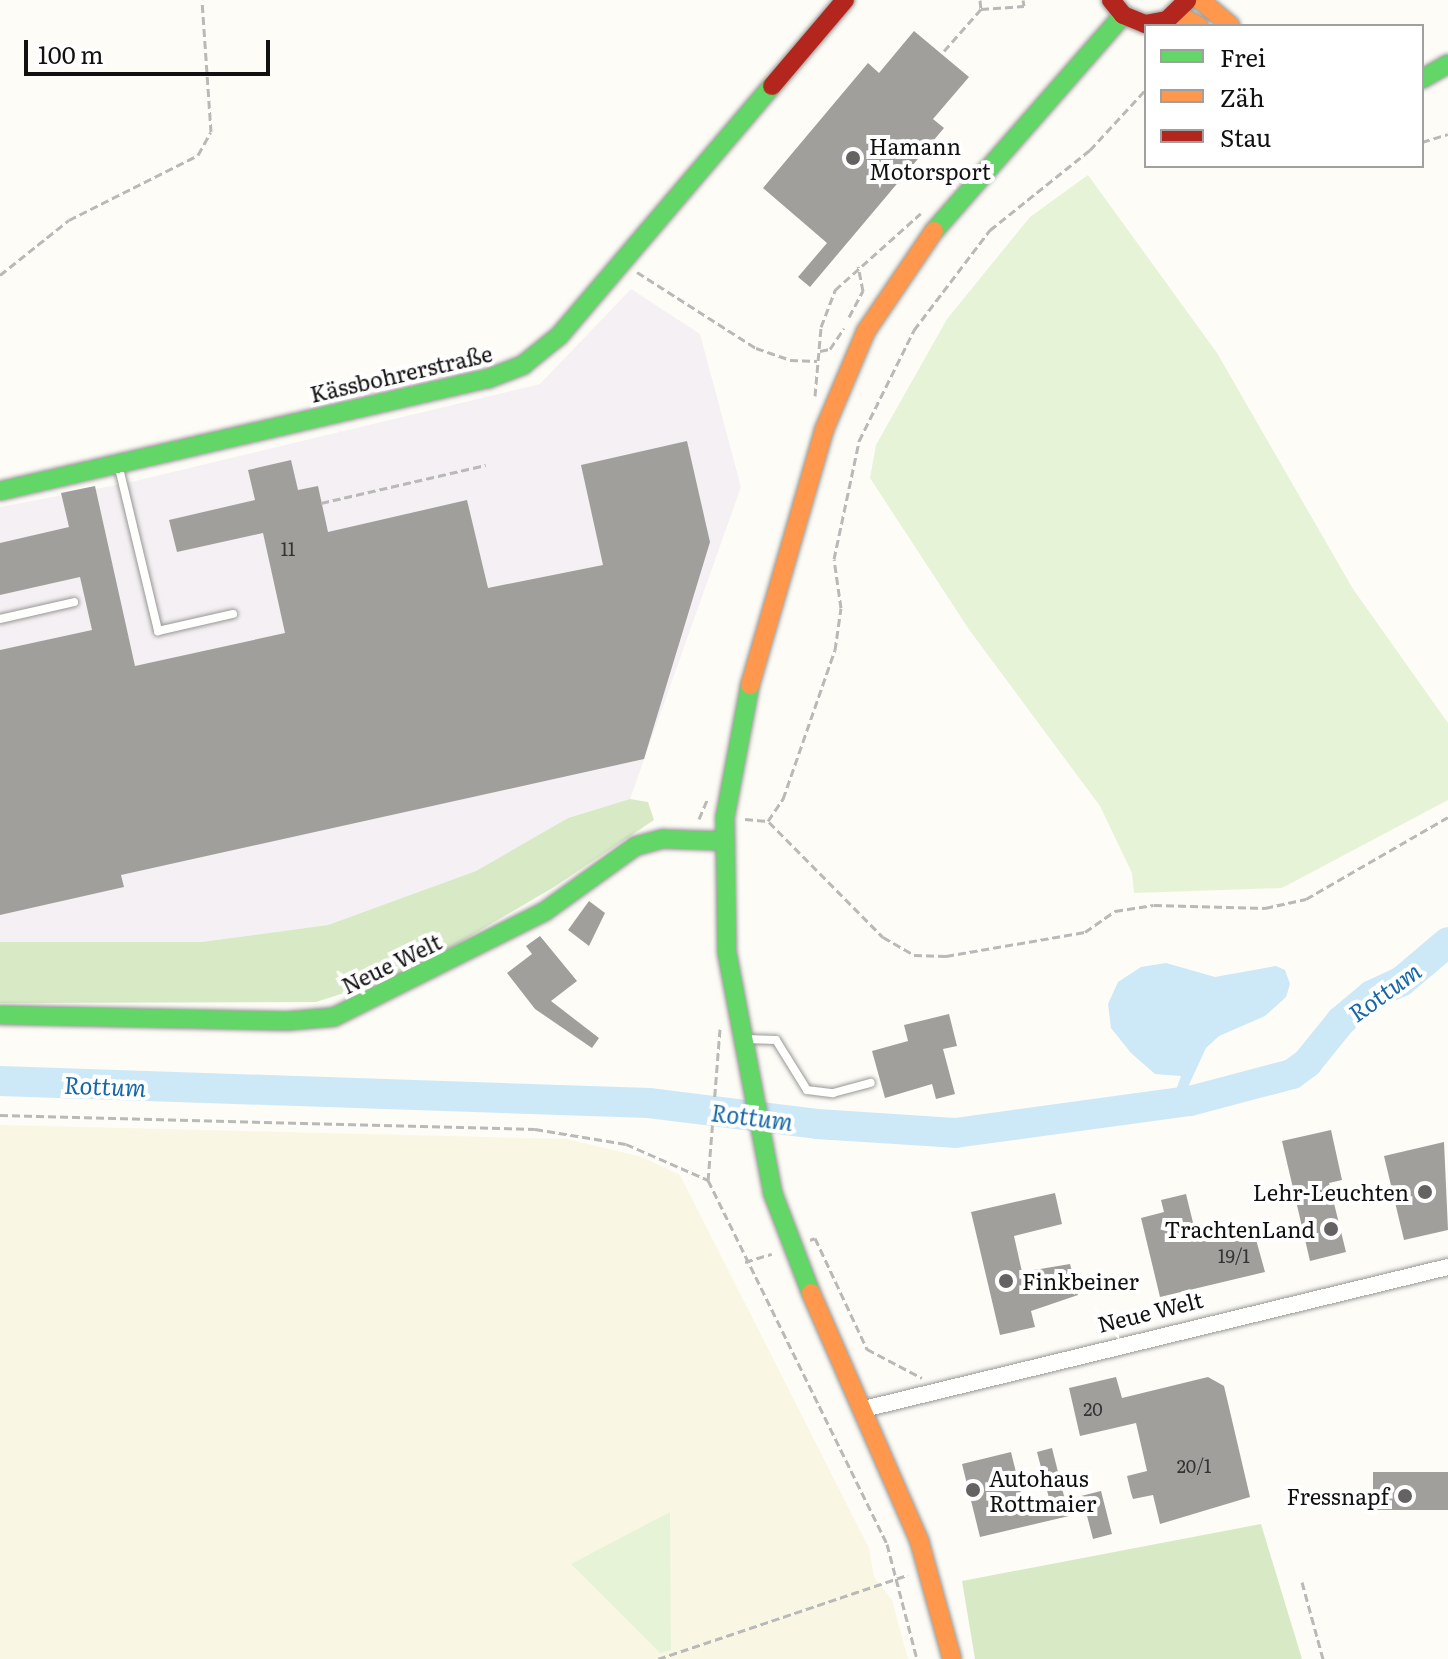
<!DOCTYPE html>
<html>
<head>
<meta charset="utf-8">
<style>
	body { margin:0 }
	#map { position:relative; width:1448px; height:1659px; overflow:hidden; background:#fdfcf7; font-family:Literata,serif }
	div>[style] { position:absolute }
	.industrial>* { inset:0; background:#f5f0f3 }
	.farmland>* { inset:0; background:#f9f7e4 }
	.green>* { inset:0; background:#e7f3d7 }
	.forest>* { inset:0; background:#d8eac5 }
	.water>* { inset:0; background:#cde8f7 }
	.river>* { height:30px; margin:-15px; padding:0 15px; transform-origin:15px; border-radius:15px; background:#cde8f7 }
	.building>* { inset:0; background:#a19f9c; transform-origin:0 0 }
	.path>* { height:3px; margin-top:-1.5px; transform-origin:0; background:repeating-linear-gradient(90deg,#b9b9b8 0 8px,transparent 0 12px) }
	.roads { filter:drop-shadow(0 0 2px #979795) drop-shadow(0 0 2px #979795) }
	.lane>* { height:8px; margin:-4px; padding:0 4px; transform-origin:4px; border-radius:4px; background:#fffffe }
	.street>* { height:16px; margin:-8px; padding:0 8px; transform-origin:8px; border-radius:8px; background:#fffffe }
	.fast>* { height:18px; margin:-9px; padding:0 9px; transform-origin:9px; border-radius:9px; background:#63d668 }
	.slow>* { height:18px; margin:-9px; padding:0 9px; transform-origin:9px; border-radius:9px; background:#ff974d }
	.jam>* { height:18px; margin:-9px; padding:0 9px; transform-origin:9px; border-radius:9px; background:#b3261e }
	.dots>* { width:22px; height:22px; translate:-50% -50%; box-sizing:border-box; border:4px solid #fff; border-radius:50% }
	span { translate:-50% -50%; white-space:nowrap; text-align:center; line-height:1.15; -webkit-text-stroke:8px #fff; paint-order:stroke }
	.number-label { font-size:18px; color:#353434 }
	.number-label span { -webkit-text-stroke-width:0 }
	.poi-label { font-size:22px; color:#111 }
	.left { translate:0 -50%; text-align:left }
	.right { translate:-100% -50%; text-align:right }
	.street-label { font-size:22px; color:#111 }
	.water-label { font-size:24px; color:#1768a6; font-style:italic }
	.legend { position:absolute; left:1144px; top:24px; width:280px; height:144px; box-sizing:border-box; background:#fff; border:2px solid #a0a0a0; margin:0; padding:10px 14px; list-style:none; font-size:24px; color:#111 }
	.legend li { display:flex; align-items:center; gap:16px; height:40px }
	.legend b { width:40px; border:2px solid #a0a0a0 }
	.scale { position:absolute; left:24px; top:40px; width:246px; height:36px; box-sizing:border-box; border:4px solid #111; border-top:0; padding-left:10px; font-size:24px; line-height:28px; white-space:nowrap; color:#111; -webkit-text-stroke:6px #fff; paint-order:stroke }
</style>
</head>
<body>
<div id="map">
	<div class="industrial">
		<div style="clip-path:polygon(631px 289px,700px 334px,741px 487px,630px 799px,568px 818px,476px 871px,328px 925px,201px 942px,0 942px,0 507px,127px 483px,540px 384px)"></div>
	</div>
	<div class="farmland">
		<div style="clip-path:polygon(0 1125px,568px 1139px,642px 1157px,680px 1175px,869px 1548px,874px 1577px,892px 1600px,908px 1659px,0 1659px)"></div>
	</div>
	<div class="green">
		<div style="clip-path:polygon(1088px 175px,1217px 353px,1353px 589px,1448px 723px,1448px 800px,1282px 888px,1134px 893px,1132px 873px,1100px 806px,970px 631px,870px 478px,876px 445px,947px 319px,1030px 217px)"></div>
		<div style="clip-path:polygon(670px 1512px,671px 1650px,660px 1653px,571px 1564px)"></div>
	</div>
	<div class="forest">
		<div style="clip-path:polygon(630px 799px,648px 802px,654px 820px,554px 887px,407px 973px,316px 1002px,0 1003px,0 942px,201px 942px,328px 925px,476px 871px,568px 818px)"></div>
		<div style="clip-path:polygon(1261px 1524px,1302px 1659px,975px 1659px,962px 1581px)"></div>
	</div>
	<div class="water">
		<div style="clip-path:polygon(1166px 963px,1215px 977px,1276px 966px,1285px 970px,1290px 984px,1286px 997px,1265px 1016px,1219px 1036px,1206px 1048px,1181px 1102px,1171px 1104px,1181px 1076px,1155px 1074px,1131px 1053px,1111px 1028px,1108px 1004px,1118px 982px,1141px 967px)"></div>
	</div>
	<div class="river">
		<div style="left:0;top:1081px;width:649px;rotate:1.94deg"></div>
		<div style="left:649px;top:1103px;width:169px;rotate:7.1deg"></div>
		<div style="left:817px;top:1124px;width:138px;rotate:3.7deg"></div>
		<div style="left:955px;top:1133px;width:237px;rotate:-7.8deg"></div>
		<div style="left:1190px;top:1101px;width:106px;rotate:-14.8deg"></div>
		<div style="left:1292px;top:1074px;width:19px;rotate:-36deg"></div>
		<div style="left:1307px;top:1063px;width:54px;rotate:-51deg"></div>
		<div style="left:1341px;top:1021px;width:40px;rotate:-40deg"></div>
		<div style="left:1372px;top:995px;width:33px;rotate:-25deg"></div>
		<div style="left:1402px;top:981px;width:60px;rotate:-40.3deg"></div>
	</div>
	<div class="building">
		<div style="clip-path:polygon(914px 31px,969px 77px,933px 119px,944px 128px,810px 287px,798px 277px,827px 243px,763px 188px,868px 63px,879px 73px)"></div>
		<div style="clip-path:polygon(687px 441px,710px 542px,644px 759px,121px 875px,124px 887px,0 915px,0 650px,92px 630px,80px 577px,0 595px,0 543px,69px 527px,61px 493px,95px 486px,135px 666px,285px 633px,263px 533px,177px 552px,169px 520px,255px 500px,248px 470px,291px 460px,298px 490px,318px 486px,328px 532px,467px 500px,488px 588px,603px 565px,581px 465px)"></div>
		<div style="clip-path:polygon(589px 901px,605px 913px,589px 946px,568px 930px)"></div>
		<div style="clip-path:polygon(540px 936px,577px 981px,551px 1001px,599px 1038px,592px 1048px,535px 1009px,507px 973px,532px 954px,526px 946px)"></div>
		<div style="clip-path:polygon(949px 1014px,957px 1046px,943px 1049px,955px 1094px,936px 1099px,932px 1084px,885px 1098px,872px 1051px,908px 1041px,904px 1025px)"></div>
		<div style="clip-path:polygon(1331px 1130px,1342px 1180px,1329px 1183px,1346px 1252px,1310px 1261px,1282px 1141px)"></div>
		<div style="clip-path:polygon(1444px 1142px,1448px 1230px,1404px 1240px,1384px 1156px)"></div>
		<div style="clip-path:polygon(1055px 1193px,1062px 1224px,1014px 1236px,1022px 1272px,1070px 1264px,1078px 1295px,1031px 1311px,1035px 1327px,1000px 1335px,971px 1212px)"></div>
		<div style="clip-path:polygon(1186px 1194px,1197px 1239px,1252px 1225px,1265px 1272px,1160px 1297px,1141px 1218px,1164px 1212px,1161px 1200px)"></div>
		<div style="clip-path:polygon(1116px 1377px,1122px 1398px,1208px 1377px,1224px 1386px,1250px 1497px,1160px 1524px,1153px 1495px,1133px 1499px,1131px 1493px,1127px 1476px,1147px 1471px,1136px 1423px,1080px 1436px,1069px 1388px)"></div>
		<div style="clip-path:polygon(1052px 1448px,1065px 1500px,1101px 1491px,1112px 1534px,1093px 1539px,1086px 1512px,980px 1537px,962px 1464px,1011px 1452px,1024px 1505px,1049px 1498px,1037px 1452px)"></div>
		<div style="left:1448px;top:1472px;width:38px;height:75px;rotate:90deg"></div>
	</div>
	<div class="path">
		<div style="left:980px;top:0;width:9px;rotate:84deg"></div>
		<div style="left:944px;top:51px;width:56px;rotate:-48.6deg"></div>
		<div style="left:981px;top:9px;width:43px;rotate:-4deg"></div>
		<div style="left:1024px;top:6px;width:6px;rotate:-99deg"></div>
		<div style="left:1422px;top:142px;width:27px;rotate:-17deg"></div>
		<div style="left:637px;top:272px;width:141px;rotate:32.6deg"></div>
		<div style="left:756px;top:348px;width:36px;rotate:19deg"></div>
		<div style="left:790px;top:360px;width:27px;rotate:2deg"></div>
		<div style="left:0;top:275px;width:88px;rotate:-38.6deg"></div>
		<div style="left:69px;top:220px;width:144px;rotate:-26.7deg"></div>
		<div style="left:198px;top:155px;width:26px;rotate:-61deg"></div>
		<div style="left:211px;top:132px;width:132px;rotate:-93.9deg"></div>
		<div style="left:849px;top:317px;width:30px;rotate:-62deg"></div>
		<div style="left:863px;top:291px;width:25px;rotate:-101deg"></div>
		<div style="left:820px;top:351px;width:10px;rotate:-11deg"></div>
		<div style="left:830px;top:349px;width:25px;rotate:-56deg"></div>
		<div style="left:815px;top:396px;width:69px;rotate:-85deg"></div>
		<div style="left:821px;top:327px;width:40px;rotate:-69deg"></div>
		<div style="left:835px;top:290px;width:115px;rotate:-41.8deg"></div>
		<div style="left:321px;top:503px;width:169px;rotate:-13deg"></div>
		<div style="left:699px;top:819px;width:21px;rotate:-67deg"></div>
		<div style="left:745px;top:819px;width:23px;rotate:5deg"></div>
		<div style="left:768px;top:821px;width:27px;rotate:-56deg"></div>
		<div style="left:783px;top:799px;width:158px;rotate:-70.8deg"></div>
		<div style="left:835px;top:650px;width:42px;rotate:-81.9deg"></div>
		<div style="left:841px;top:608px;width:49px;rotate:-98.1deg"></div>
		<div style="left:834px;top:559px;width:121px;rotate:-78deg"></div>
		<div style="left:859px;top:441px;width:124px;rotate:-63.6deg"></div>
		<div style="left:914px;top:330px;width:126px;rotate:-52.8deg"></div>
		<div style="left:990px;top:230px;width:128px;rotate:-38.7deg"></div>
		<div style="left:1090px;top:150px;width:83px;rotate:-47.4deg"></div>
		<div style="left:769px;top:822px;width:162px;rotate:45.3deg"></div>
		<div style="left:883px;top:937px;width:36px;rotate:30deg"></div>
		<div style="left:914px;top:955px;width:32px;rotate:2deg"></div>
		<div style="left:946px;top:956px;width:141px;rotate:-9.8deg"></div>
		<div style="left:1085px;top:932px;width:37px;rotate:-35deg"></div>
		<div style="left:1115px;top:911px;width:39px;rotate:-9deg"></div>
		<div style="left:1154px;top:905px;width:111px;rotate:1.5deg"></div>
		<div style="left:1265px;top:908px;width:42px;rotate:-12.4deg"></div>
		<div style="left:1306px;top:899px;width:164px;rotate:-30deg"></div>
		<div style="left:720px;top:1029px;width:151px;rotate:94.5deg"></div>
		<div style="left:708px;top:1180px;width:406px;rotate:63.8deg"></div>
		<div style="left:887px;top:1544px;width:119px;rotate:75.4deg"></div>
		<div style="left:0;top:1115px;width:535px;rotate:1.5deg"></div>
		<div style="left:535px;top:1129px;width:92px;rotate:9.4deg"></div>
		<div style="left:626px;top:1144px;width:90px;rotate:23.7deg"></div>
		<div style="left:810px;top:1240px;width:5px;rotate:-22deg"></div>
		<div style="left:815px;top:1238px;width:123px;rotate:64.9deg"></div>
		<div style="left:867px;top:1349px;width:62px;rotate:27.8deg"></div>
		<div style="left:745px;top:1262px;width:28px;rotate:-17deg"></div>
		<div style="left:1302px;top:1582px;width:80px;rotate:74.7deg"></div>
		<div style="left:658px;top:1659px;width:264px;rotate:-18.6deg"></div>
	</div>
	<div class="roads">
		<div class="lane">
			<div style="left:119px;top:468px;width:168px;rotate:76.5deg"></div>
			<div style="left:158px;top:631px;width:77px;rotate:-12.8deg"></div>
			<div style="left:0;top:619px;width:76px;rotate:-12.9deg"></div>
			<div style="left:746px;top:1039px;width:30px;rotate:2deg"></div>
			<div style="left:776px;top:1040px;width:59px;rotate:58.2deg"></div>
			<div style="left:807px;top:1090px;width:26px;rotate:7deg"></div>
			<div style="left:833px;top:1093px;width:39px;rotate:-15deg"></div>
		</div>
		<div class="street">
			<div style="left:864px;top:1409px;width:601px;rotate:-13.67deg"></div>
		</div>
		<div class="fast">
			<div style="left:1422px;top:79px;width:30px;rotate:-30deg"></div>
			<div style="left:934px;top:231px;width:287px;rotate:-48.8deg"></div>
			<div style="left:0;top:491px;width:500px;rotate:-13deg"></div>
			<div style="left:487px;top:379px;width:39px;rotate:-21deg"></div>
			<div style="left:523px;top:365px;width:46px;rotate:-38.9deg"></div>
			<div style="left:559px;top:336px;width:328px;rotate:-49.6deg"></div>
			<div style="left:750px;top:685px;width:134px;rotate:100.7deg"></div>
			<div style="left:725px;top:817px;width:136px;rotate:89.2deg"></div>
			<div style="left:727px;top:953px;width:245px;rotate:79.2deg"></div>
			<div style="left:773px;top:1194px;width:106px;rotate:69deg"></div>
			<div style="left:0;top:1015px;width:287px;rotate:1.2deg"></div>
			<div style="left:287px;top:1021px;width:47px;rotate:-4.9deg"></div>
			<div style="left:334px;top:1017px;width:235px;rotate:-26.6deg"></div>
			<div style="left:544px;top:912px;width:113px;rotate:-35.7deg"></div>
			<div style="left:636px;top:846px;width:28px;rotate:-15deg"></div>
			<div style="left:663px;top:839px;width:60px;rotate:1.9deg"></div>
		</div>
		<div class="slow">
			<div style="left:1200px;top:0;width:40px;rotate:40deg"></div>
			<div style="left:1177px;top:14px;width:25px;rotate:29deg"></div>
			<div style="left:750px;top:685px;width:266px;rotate:-73.8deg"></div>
			<div style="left:824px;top:430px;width:108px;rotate:-67deg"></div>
			<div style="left:866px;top:331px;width:121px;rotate:-55.8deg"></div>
			<div style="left:811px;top:1293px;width:270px;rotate:66.4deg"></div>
			<div style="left:919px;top:1540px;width:123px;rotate:74.5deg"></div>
		</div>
		<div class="jam">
			<div style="left:1111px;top:0;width:19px;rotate:51deg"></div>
			<div style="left:1123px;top:15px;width:24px;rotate:22deg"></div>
			<div style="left:1145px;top:24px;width:22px;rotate:-10deg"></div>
			<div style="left:1167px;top:20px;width:28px;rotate:-44deg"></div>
			<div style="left:772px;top:86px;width:113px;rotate:-49.7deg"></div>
		</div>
	</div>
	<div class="dots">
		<div style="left:853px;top:158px;background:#646362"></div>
		<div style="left:1425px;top:1192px;background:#646362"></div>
		<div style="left:1331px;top:1229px;background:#646362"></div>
		<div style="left:1006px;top:1281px;background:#646362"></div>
		<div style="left:973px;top:1490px;background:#646362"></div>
		<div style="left:1405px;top:1496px;background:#646362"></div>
	</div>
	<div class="number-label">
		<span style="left:288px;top:549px">11</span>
		<span style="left:1234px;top:1256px">19/1</span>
		<span style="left:1093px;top:1409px">20</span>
		<span style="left:1194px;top:1466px">20/1</span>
	</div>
	<div class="poi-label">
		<span class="left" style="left:869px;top:158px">Hamann<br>Motorsport</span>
		<span class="right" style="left:1409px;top:1192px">Lehr-Leuchten</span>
		<span class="right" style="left:1315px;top:1229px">TrachtenLand</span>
		<span class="left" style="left:1022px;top:1281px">Finkbeiner</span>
		<span class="left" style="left:989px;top:1490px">Autohaus<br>Rottmaier</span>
		<span class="right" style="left:1389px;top:1496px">Fressnapf</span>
	</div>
	<div class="street-label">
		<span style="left:401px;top:373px;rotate:-13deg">Kässbohrerstraße</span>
		<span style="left:391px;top:963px;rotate:-26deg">Neue Welt</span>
		<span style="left:1150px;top:1311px;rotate:-14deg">Neue Welt</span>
	</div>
	<div class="water-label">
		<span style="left:1384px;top:991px;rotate:-36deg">Rottum</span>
		<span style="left:105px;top:1085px;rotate:2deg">Rottum</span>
		<span style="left:752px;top:1116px;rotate:7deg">Rottum</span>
	</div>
	<ul class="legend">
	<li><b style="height:10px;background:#63d668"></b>Frei</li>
	<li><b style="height:10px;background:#ff974d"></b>Zäh</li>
	<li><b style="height:10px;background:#b3261e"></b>Stau</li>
	</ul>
	<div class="scale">100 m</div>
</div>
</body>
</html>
